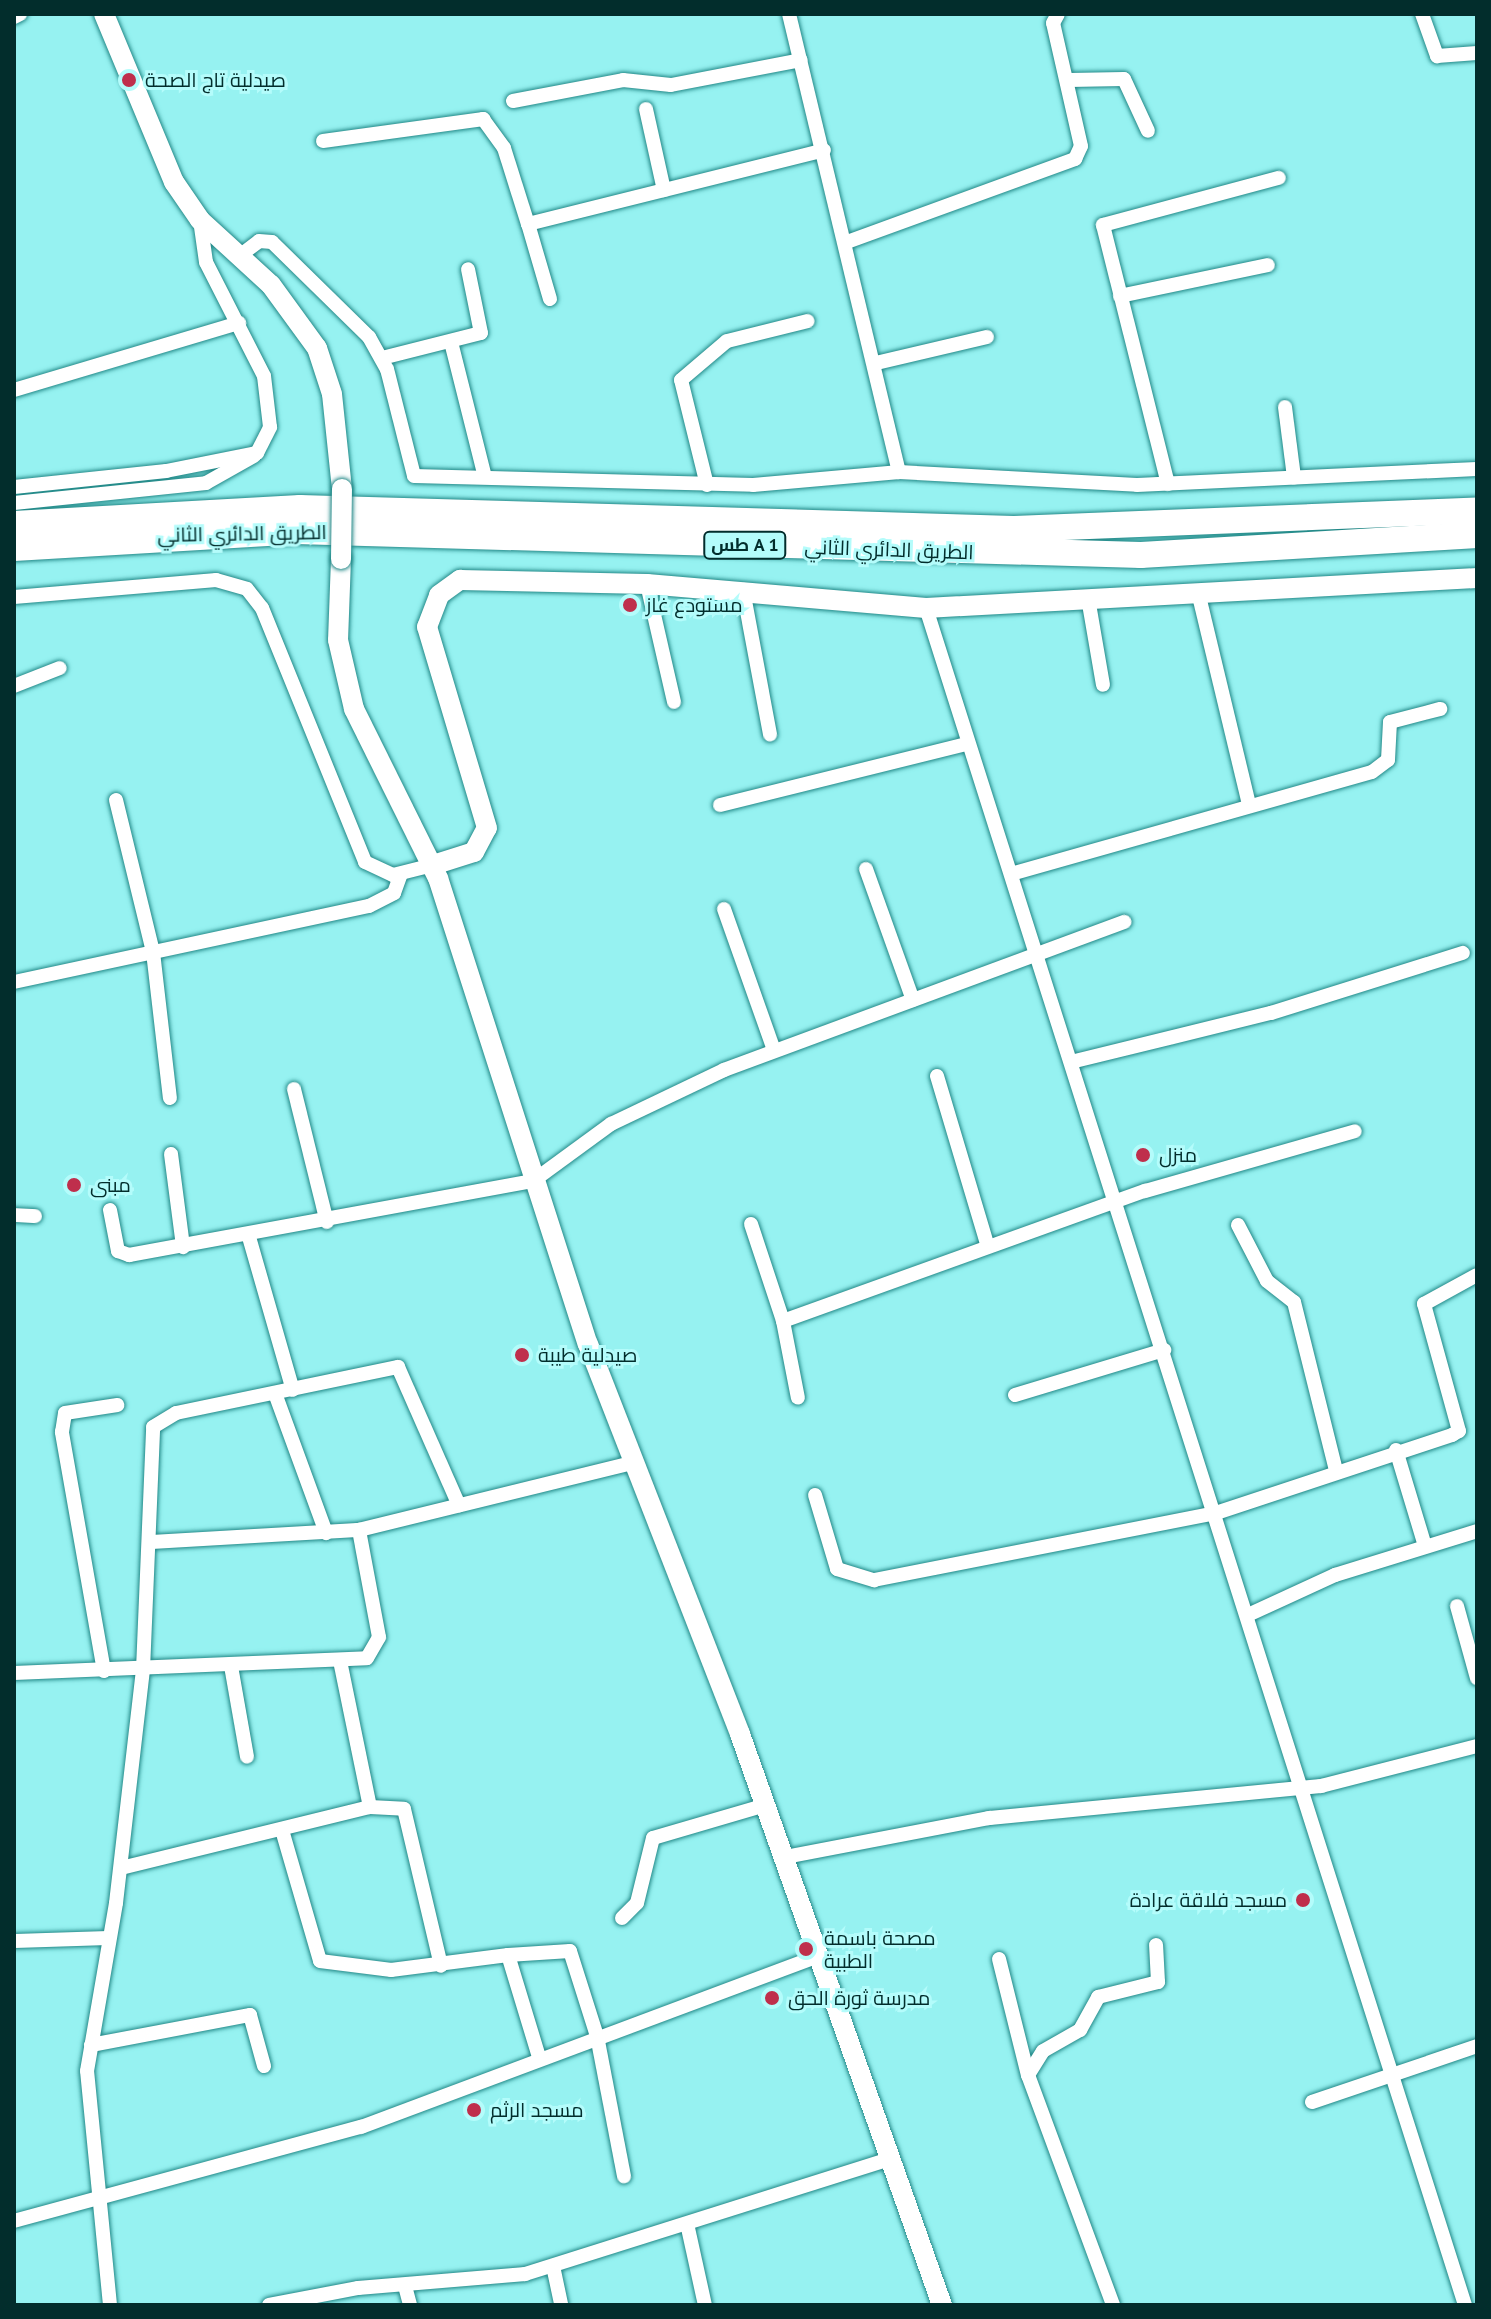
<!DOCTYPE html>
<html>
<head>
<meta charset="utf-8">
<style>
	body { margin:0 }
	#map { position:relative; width:1491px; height:2319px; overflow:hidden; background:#96f2f1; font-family:"PT Sans",Cairo,sans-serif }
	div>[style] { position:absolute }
	.roads { filter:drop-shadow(0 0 2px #228887) drop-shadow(0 0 2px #228887) }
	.street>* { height:14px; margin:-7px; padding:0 7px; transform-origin:7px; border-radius:7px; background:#fff }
	.secondary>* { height:20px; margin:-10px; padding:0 10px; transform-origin:10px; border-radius:10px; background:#fff }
	.highway>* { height:26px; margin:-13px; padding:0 13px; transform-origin:13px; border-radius:13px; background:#fff }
	.bridges { filter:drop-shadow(0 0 2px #228887) drop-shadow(0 0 2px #228887) }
	.secondary-bridge>* { height:20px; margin:-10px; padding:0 10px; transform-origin:10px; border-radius:10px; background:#fff }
	.dots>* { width:22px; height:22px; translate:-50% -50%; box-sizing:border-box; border:4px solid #b4fcfb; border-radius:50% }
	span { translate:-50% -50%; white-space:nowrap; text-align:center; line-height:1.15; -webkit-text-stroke:6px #b4fcfb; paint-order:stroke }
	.shield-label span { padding:2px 6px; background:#b4fcfb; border:2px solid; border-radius:6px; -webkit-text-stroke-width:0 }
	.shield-label { font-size:18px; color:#022d2c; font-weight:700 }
	.poi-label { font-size:20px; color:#022d2c }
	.left { translate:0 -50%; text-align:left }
	.right { translate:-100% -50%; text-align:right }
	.street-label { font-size:20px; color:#022d2c }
	.frame { position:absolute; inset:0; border:16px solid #022d2c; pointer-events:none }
</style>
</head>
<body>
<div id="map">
	<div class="roads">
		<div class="street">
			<div style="left:789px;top:14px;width:471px;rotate:76.5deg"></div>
			<div style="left:1422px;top:14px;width:45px;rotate:70.3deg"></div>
			<div style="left:1437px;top:56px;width:40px;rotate:-4.3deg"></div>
			<div style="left:14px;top:17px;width:7px;rotate:-27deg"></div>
			<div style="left:1069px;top:80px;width:55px;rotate:-1deg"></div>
			<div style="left:1124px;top:79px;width:57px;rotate:65.2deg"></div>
			<div style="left:513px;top:101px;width:112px;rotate:-10.8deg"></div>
			<div style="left:623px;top:80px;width:48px;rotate:5.9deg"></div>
			<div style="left:671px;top:85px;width:132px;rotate:-10.9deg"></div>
			<div style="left:646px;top:109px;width:83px;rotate:77.5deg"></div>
			<div style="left:323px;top:141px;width:162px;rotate:-7.8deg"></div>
			<div style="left:483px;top:119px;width:36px;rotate:54deg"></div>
			<div style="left:504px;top:148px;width:80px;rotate:72.5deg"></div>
			<div style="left:847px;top:242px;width:243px;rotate:-20deg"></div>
			<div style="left:1075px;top:159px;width:14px;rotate:-65deg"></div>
			<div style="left:1081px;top:146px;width:126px;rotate:-102.8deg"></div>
			<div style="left:1053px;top:23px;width:10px;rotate:-61deg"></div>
			<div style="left:242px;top:254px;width:21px;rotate:-37deg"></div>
			<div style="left:259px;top:241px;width:13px;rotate:4deg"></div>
			<div style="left:272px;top:242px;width:136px;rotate:44.4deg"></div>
			<div style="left:369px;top:337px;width:37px;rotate:61deg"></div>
			<div style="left:387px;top:369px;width:110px;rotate:75.8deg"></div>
			<div style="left:414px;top:476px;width:339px;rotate:1.5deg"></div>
			<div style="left:753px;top:485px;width:147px;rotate:-5.1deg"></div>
			<div style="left:899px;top:472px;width:238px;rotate:3.1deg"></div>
			<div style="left:1137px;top:485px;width:340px;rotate:-2.7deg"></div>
			<div style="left:1120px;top:296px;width:151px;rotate:-11.8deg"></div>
			<div style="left:550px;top:299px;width:78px;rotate:-106.3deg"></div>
			<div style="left:528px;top:224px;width:305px;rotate:-14deg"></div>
			<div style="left:451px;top:342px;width:139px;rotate:75.9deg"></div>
			<div style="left:382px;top:358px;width:102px;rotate:-14.2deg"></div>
			<div style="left:481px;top:333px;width:65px;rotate:-101.5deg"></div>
			<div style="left:876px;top:363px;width:114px;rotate:-13.2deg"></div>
			<div style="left:14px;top:390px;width:235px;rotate:-16.6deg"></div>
			<div style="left:1285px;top:407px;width:71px;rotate:82.7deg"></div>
			<div style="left:1168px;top:484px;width:267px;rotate:-104.1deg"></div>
			<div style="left:1103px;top:225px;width:182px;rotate:-15deg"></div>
			<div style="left:707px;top:485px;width:108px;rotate:-103.9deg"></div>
			<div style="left:681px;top:380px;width:60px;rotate:-40.3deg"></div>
			<div style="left:727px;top:341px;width:83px;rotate:-13.9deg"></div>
			<div style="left:14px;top:487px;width:153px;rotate:-6deg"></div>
			<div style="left:166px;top:471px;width:93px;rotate:-11.2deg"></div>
			<div style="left:257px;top:453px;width:29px;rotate:-63deg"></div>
			<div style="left:270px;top:427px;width:51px;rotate:-96.7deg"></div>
			<div style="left:264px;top:376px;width:128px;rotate:-117deg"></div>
			<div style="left:206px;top:262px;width:42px;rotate:-98.1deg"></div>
			<div style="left:14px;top:503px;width:193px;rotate:-5.9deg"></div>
			<div style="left:206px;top:483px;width:55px;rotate:-29.4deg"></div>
			<div style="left:647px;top:584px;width:121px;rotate:77.1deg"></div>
			<div style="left:743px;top:590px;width:147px;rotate:79.4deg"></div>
			<div style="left:1198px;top:592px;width:219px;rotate:76.5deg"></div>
			<div style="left:14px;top:597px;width:203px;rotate:-4.8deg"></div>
			<div style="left:216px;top:580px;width:32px;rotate:16deg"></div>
			<div style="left:247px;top:589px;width:24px;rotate:52deg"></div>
			<div style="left:262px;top:608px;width:274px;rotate:67.9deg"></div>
			<div style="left:365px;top:862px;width:31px;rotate:25deg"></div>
			<div style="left:393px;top:875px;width:41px;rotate:-14deg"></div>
			<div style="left:1088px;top:598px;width:88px;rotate:80.2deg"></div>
			<div style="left:926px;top:608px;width:1781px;rotate:72.38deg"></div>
			<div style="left:14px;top:686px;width:49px;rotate:-21.4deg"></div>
			<div style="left:116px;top:800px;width:156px;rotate:76.3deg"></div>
			<div style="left:153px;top:952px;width:147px;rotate:83.4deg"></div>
			<div style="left:720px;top:805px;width:254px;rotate:-13.9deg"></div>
			<div style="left:866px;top:869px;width:139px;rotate:70.3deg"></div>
			<div style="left:1011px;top:874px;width:375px;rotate:-15.8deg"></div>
			<div style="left:1372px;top:772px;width:20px;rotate:-37deg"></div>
			<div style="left:1388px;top:760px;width:38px;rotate:-87deg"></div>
			<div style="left:1390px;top:722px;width:52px;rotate:-14.6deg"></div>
			<div style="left:724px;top:909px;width:150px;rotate:70.5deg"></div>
			<div style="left:14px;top:982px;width:363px;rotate:-12.1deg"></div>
			<div style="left:369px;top:906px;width:28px;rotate:-27deg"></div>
			<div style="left:394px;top:893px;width:20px;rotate:-70deg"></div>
			<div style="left:1075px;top:1061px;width:202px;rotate:-13.8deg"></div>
			<div style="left:1271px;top:1013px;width:201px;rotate:-17.4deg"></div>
			<div style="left:937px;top:1076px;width:175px;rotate:73.4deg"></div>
			<div style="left:294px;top:1089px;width:137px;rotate:76.1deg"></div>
			<div style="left:171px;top:1154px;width:94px;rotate:82.6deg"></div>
			<div style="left:110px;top:1210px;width:42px;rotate:79deg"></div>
			<div style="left:118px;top:1251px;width:12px;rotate:20deg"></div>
			<div style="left:129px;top:1255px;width:411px;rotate:-10.4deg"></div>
			<div style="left:533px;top:1181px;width:97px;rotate:-36.2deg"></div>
			<div style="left:611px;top:1124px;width:125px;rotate:-25.5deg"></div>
			<div style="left:724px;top:1070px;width:427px;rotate:-20.3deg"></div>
			<div style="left:14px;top:1215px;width:21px;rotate:3deg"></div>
			<div style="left:751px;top:1224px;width:102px;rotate:71.7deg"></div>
			<div style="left:783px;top:1321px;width:78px;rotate:79deg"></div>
			<div style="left:1238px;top:1225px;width:63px;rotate:62.6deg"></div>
			<div style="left:1267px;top:1281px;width:34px;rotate:38deg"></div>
			<div style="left:1294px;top:1302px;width:173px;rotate:76deg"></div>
			<div style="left:249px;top:1237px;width:159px;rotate:74deg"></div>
			<div style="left:783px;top:1321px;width:385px;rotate:-19.8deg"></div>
			<div style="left:1145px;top:1191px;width:218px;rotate:-15.9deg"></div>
			<div style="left:1015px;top:1395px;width:156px;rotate:-16.8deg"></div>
			<div style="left:276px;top:1396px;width:146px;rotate:69.9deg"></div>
			<div style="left:1396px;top:1450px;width:100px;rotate:73.2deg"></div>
			<div style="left:815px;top:1495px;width:77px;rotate:73.4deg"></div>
			<div style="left:837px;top:1569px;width:39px;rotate:17deg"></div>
			<div style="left:874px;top:1580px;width:349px;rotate:-11.1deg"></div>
			<div style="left:1216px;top:1513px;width:249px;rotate:-18.3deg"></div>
			<div style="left:1452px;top:1435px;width:8px;rotate:-30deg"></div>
			<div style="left:1459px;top:1431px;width:132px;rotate:-105.4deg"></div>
			<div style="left:1424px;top:1304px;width:60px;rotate:-28.7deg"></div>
			<div style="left:150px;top:1542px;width:209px;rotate:-3.3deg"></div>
			<div style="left:359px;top:1530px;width:285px;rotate:-13.8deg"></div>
			<div style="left:1457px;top:1606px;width:75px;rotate:74.5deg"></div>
			<div style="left:1248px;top:1615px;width:96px;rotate:-24.7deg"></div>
			<div style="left:1335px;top:1575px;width:149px;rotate:-17.2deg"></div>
			<div style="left:231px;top:1666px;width:92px;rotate:80deg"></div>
			<div style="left:104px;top:1671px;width:243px;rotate:-100deg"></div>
			<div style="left:62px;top:1432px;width:19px;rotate:-81deg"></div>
			<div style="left:65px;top:1413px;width:53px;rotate:-8.7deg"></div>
			<div style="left:14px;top:1673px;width:353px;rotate:-2.4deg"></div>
			<div style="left:367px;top:1658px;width:24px;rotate:-60deg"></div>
			<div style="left:379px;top:1637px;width:109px;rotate:-100.6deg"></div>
			<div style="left:370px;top:1807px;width:34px;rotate:3deg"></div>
			<div style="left:404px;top:1809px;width:161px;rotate:76.7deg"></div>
			<div style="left:282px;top:1830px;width:136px;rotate:73.8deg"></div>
			<div style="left:320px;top:1961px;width:72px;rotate:7.2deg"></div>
			<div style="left:391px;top:1970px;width:118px;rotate:-7.3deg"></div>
			<div style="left:508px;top:1955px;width:107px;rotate:73.1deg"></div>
			<div style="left:785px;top:1857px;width:208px;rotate:-10.8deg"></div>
			<div style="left:989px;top:1818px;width:334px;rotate:-5.5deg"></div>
			<div style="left:1321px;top:1786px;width:161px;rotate:-14.4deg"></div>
			<div style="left:121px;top:1868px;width:256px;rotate:-13.8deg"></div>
			<div style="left:370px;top:1807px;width:149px;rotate:-101.6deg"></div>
			<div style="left:622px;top:1918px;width:21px;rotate:-45deg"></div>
			<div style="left:637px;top:1903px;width:67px;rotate:-76.2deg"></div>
			<div style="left:653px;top:1838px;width:118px;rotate:-16.3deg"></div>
			<div style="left:14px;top:1941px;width:95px;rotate:-1.8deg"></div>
			<div style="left:508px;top:1955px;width:62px;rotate:-3.7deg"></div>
			<div style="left:570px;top:1951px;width:89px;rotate:72.4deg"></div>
			<div style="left:597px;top:2036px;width:143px;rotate:79.1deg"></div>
			<div style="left:999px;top:1959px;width:120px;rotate:76deg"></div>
			<div style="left:1028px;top:2075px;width:245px;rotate:69.7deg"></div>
			<div style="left:91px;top:2045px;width:162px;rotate:-10.7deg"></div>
			<div style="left:250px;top:2015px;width:53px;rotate:74.6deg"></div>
			<div style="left:1028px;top:2075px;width:28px;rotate:-58deg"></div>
			<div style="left:1043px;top:2051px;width:43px;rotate:-29.6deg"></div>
			<div style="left:1080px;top:2030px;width:38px;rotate:-61deg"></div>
			<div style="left:1098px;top:1997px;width:62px;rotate:-14deg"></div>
			<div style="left:1158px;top:1982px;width:37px;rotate:-93deg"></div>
			<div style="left:1312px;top:2102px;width:174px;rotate:-18.7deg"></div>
			<div style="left:14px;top:2221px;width:360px;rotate:-15.2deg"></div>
			<div style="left:361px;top:2127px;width:488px;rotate:-20.5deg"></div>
			<div style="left:688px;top:2228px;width:79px;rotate:77.6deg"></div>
			<div style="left:553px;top:2266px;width:40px;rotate:78deg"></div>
			<div style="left:405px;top:2286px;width:20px;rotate:75deg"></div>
			<div style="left:110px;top:2305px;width:235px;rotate:-95.6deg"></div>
			<div style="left:87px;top:2071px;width:170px;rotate:-80.2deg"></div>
			<div style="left:116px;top:1903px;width:235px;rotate:-83.4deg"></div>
			<div style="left:143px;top:1670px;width:243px;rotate:-87.6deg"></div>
			<div style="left:153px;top:1427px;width:27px;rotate:-31deg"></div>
			<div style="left:176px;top:1413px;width:227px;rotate:-11.7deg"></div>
			<div style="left:398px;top:1367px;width:151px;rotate:66.2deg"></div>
			<div style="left:269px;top:2305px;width:91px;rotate:-10.8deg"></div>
			<div style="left:358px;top:2288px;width:168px;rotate:-4.8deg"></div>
			<div style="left:525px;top:2274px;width:382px;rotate:-17.5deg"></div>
		</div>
		<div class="secondary">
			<div style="left:104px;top:14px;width:182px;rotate:67.4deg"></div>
			<div style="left:174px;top:182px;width:46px;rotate:55.6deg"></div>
			<div style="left:200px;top:220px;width:96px;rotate:42.5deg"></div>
			<div style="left:271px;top:285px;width:78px;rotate:53.9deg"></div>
			<div style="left:317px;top:348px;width:48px;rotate:71.9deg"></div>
			<div style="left:332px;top:394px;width:96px;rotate:84deg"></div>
			<div style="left:341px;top:559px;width:81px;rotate:92.1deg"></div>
			<div style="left:338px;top:640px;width:71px;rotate:76.9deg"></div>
			<div style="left:354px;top:709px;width:189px;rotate:63.6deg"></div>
			<div style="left:438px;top:878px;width:490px;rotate:72.2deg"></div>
			<div style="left:588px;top:1344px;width:419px;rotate:68.7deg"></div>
			<div style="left:740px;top:1734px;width:606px;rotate:70.52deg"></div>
			<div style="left:433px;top:865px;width:43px;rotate:-17.6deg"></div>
			<div style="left:474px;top:852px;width:27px;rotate:-62deg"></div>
			<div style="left:487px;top:828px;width:210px;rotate:-106.6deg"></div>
			<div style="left:427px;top:627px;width:34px;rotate:-69deg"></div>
			<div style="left:439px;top:595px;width:26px;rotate:-36deg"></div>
			<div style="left:460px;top:580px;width:187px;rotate:1.2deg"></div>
			<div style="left:647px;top:584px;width:280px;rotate:4.9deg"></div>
			<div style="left:926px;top:608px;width:552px;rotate:-3.12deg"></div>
		</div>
		<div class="highway">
			<div style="left:14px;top:524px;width:286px;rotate:-3.2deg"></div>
			<div style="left:300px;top:508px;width:714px;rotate:1.68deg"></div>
			<div style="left:1014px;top:529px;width:463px;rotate:-2.3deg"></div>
			<div style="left:14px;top:548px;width:283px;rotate:-3.4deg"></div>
			<div style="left:296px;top:531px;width:845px;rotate:1.63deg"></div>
			<div style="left:1141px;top:555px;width:337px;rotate:-3.4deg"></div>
		</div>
	</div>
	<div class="bridges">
		<div class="secondary-bridge">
			<div style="left:341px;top:559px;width:70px;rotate:-89.2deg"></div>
		</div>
	</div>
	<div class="dots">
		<div style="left:129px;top:80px;background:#bf2f4c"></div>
		<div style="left:630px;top:605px;background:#bf2f4c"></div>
		<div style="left:1143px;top:1155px;background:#bf2f4c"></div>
		<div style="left:74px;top:1185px;background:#bf2f4c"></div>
		<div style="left:522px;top:1355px;background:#bf2f4c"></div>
		<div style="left:1303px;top:1900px;background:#bf2f4c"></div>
		<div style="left:806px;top:1949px;background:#bf2f4c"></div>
		<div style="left:772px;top:1998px;background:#bf2f4c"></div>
		<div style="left:474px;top:2110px;background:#bf2f4c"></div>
	</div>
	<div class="shield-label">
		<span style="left:745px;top:545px">طس A 1</span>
	</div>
	<div class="poi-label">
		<span class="left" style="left:145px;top:80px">صيدلية تاج الصحة</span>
		<span class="left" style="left:646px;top:605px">مستودع غاز</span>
		<span class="left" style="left:1159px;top:1155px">منزل</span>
		<span class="left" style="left:90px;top:1185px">مبنى</span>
		<span class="left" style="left:538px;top:1355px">صيدلية طيبة</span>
		<span class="right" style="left:1287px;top:1900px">مسجد فلاقة عرادة</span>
		<span class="left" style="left:824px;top:1950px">مصحة باسمة<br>الطبية</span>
		<span class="left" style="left:788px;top:1998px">مدرسة ثورة الحق</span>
		<span class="left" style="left:490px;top:2110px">مسجد الرثم</span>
	</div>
	<div class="street-label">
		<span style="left:242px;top:534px;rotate:-1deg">الطريق الدائري الثاني</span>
		<span style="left:889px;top:550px;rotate:2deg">الطريق الدائري الثاني</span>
	</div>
	<div class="frame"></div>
</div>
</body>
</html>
